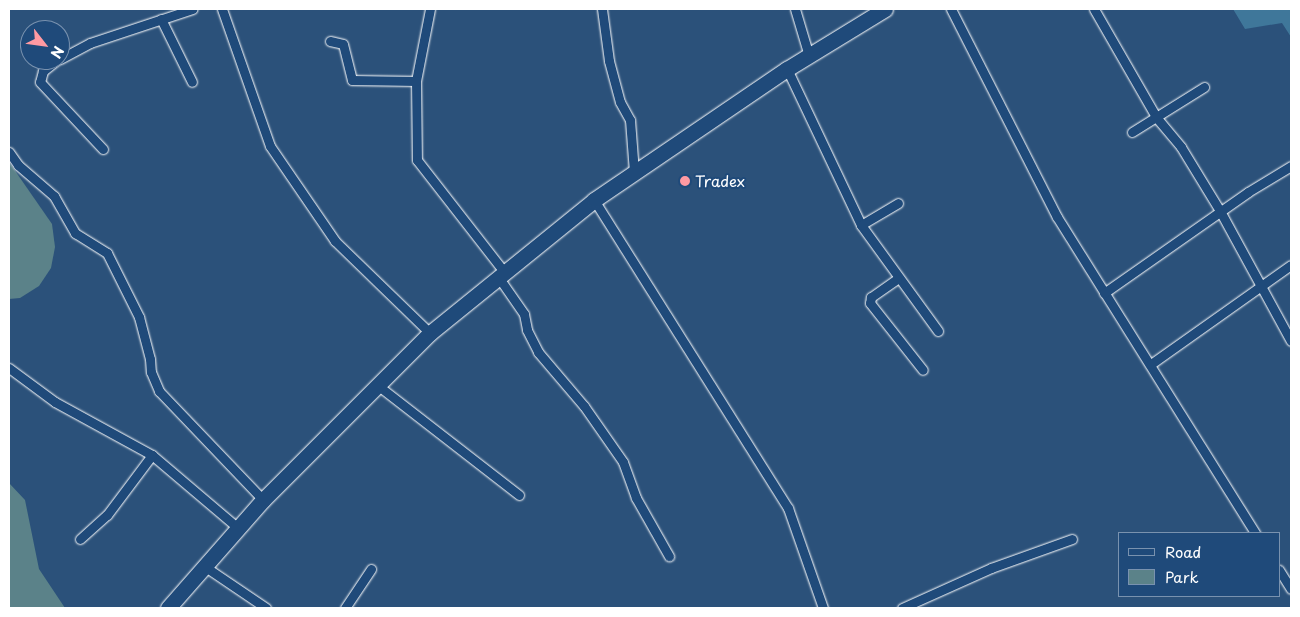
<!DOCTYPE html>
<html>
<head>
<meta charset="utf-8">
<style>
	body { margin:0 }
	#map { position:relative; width:1300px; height:617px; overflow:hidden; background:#2b517a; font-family:"Playpen Sans",sans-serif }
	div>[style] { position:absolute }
	.green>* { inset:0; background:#5b8289 }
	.water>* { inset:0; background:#3f779a }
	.roads { filter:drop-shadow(0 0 1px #fff) drop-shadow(0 0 1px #fff) }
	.minor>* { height:9px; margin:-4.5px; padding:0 4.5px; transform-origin:4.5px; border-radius:4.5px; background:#1f4a7a }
	.trunk>* { height:15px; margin:-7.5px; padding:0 7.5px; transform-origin:7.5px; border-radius:7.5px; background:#1f4a7a }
	.dots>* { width:14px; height:14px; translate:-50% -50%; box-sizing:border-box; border:2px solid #1f4a7a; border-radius:50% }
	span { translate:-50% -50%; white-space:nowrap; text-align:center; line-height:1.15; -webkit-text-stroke:4px #1f4a7a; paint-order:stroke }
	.poi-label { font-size:15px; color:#fff }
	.left { translate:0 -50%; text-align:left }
	.frame { position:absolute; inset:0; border:10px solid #fff; pointer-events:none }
	.legend { position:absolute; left:1118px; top:532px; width:162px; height:65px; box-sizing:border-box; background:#1f4a7a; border:1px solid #7992af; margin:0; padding:6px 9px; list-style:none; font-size:15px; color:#fff }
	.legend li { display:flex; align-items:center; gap:10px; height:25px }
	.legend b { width:25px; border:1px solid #7992af }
	.north { position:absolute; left:20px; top:20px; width:50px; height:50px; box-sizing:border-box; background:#1f4a7a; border:1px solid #7992af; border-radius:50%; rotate:120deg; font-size:14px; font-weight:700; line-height:20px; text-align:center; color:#fff }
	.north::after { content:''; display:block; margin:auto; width:18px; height:22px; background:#ff9aa2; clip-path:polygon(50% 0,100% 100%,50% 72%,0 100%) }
</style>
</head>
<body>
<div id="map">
	<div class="green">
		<div style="clip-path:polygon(9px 162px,52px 224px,55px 247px,51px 268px,39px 286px,20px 298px,9px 299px)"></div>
		<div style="clip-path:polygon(9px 483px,25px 500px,39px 569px,65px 608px,9px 608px)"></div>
	</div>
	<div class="water">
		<div style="clip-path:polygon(1233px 9px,1291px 9px,1291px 37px,1282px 23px,1245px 29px)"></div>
	</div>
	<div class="roads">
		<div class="minor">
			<div style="left:222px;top:9px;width:145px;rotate:70.7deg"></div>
			<div style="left:270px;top:146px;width:115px;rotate:55.6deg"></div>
			<div style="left:335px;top:241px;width:132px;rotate:44.1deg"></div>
			<div style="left:430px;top:9px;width:73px;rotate:101deg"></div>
			<div style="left:416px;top:81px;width:79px;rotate:89.3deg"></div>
			<div style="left:417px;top:160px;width:143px;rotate:52.1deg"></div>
			<div style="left:602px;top:9px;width:52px;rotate:82.3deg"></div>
			<div style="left:609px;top:61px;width:42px;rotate:75deg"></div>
			<div style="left:620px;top:102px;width:21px;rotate:61deg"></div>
			<div style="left:630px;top:120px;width:52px;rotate:85.6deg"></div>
			<div style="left:795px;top:9px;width:49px;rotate:73.4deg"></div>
			<div style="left:951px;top:9px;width:233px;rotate:63deg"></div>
			<div style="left:1057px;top:217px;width:373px;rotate:57.9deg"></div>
			<div style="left:1094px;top:9px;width:125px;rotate:60.1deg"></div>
			<div style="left:1156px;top:117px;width:39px;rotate:50deg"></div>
			<div style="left:1181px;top:147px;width:75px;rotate:58.6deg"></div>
			<div style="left:1220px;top:211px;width:148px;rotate:61.4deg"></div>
			<div style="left:161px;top:19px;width:70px;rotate:63.8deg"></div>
			<div style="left:330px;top:41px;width:13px;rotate:13deg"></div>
			<div style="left:343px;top:44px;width:37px;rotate:76deg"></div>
			<div style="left:352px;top:80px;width:64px;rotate:0.9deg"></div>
			<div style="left:60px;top:59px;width:34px;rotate:-28deg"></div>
			<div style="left:90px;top:43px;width:108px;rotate:-18.4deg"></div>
			<div style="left:57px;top:60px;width:18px;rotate:142deg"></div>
			<div style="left:43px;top:71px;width:11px;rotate:105deg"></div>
			<div style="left:40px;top:82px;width:92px;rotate:46.8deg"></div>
			<div style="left:787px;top:69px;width:173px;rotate:64.6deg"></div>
			<div style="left:861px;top:225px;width:131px;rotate:54deg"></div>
			<div style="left:1132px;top:132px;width:85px;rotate:-32deg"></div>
			<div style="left:9px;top:152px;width:16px;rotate:55deg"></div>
			<div style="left:18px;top:165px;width:48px;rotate:40.7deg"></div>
			<div style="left:54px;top:196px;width:43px;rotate:60.4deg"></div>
			<div style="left:75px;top:233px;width:38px;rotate:32deg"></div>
			<div style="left:107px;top:253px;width:72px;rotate:63.4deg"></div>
			<div style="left:139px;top:317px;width:43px;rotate:75.3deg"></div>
			<div style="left:150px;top:359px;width:13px;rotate:86deg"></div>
			<div style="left:151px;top:372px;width:21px;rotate:67deg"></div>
			<div style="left:159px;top:391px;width:151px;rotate:46.3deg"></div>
			<div style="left:594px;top:200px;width:364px;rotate:57.8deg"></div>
			<div style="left:788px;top:508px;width:106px;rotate:70.7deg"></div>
			<div style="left:861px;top:225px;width:43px;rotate:-30.7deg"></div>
			<div style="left:499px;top:278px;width:44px;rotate:55.2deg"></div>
			<div style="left:524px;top:314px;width:16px;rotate:79deg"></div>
			<div style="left:527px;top:330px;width:25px;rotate:63deg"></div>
			<div style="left:538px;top:352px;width:71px;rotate:49.6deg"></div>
			<div style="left:584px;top:406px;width:68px;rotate:55.1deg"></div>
			<div style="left:623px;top:462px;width:38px;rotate:70deg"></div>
			<div style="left:636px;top:498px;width:67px;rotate:60.4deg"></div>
			<div style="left:897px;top:279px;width:32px;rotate:145deg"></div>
			<div style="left:871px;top:297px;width:6px;rotate:99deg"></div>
			<div style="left:870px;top:303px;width:85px;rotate:51.7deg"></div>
			<div style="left:1104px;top:293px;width:176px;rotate:-35deg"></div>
			<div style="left:1248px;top:192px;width:50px;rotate:-31.2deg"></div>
			<div style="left:1151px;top:364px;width:171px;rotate:-35.3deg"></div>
			<div style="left:9px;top:368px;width:57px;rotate:36.5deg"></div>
			<div style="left:55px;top:402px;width:111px;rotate:28.7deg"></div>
			<div style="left:152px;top:455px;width:113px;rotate:40.3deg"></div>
			<div style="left:376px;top:384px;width:181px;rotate:37.8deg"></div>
			<div style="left:80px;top:539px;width:36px;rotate:-42deg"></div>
			<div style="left:107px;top:515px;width:75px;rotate:-53.1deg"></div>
			<div style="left:204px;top:566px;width:75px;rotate:34.1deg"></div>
			<div style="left:1279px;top:570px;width:22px;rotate:58deg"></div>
			<div style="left:345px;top:608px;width:47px;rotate:-56.3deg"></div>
			<div style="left:902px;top:608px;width:98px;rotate:-24.2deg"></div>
			<div style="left:991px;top:568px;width:86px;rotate:-19.7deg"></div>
		</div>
		<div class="trunk">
			<div style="left:168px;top:608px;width:144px;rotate:-48.7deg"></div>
			<div style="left:263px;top:500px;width:236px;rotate:-45deg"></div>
			<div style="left:430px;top:333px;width:211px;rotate:-39deg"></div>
			<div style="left:594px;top:200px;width:233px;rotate:-34.2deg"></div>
			<div style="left:787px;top:69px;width:115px;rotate:-31.5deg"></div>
		</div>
	</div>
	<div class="dots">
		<div style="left:685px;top:181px;background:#ff9aa2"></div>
	</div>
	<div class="poi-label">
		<span class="left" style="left:695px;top:181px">Tradex</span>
	</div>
	<div class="frame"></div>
	<ul class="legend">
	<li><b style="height:6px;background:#1f4a7a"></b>Road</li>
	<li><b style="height:14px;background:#5b8289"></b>Park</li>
	</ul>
	<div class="north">N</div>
</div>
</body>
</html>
